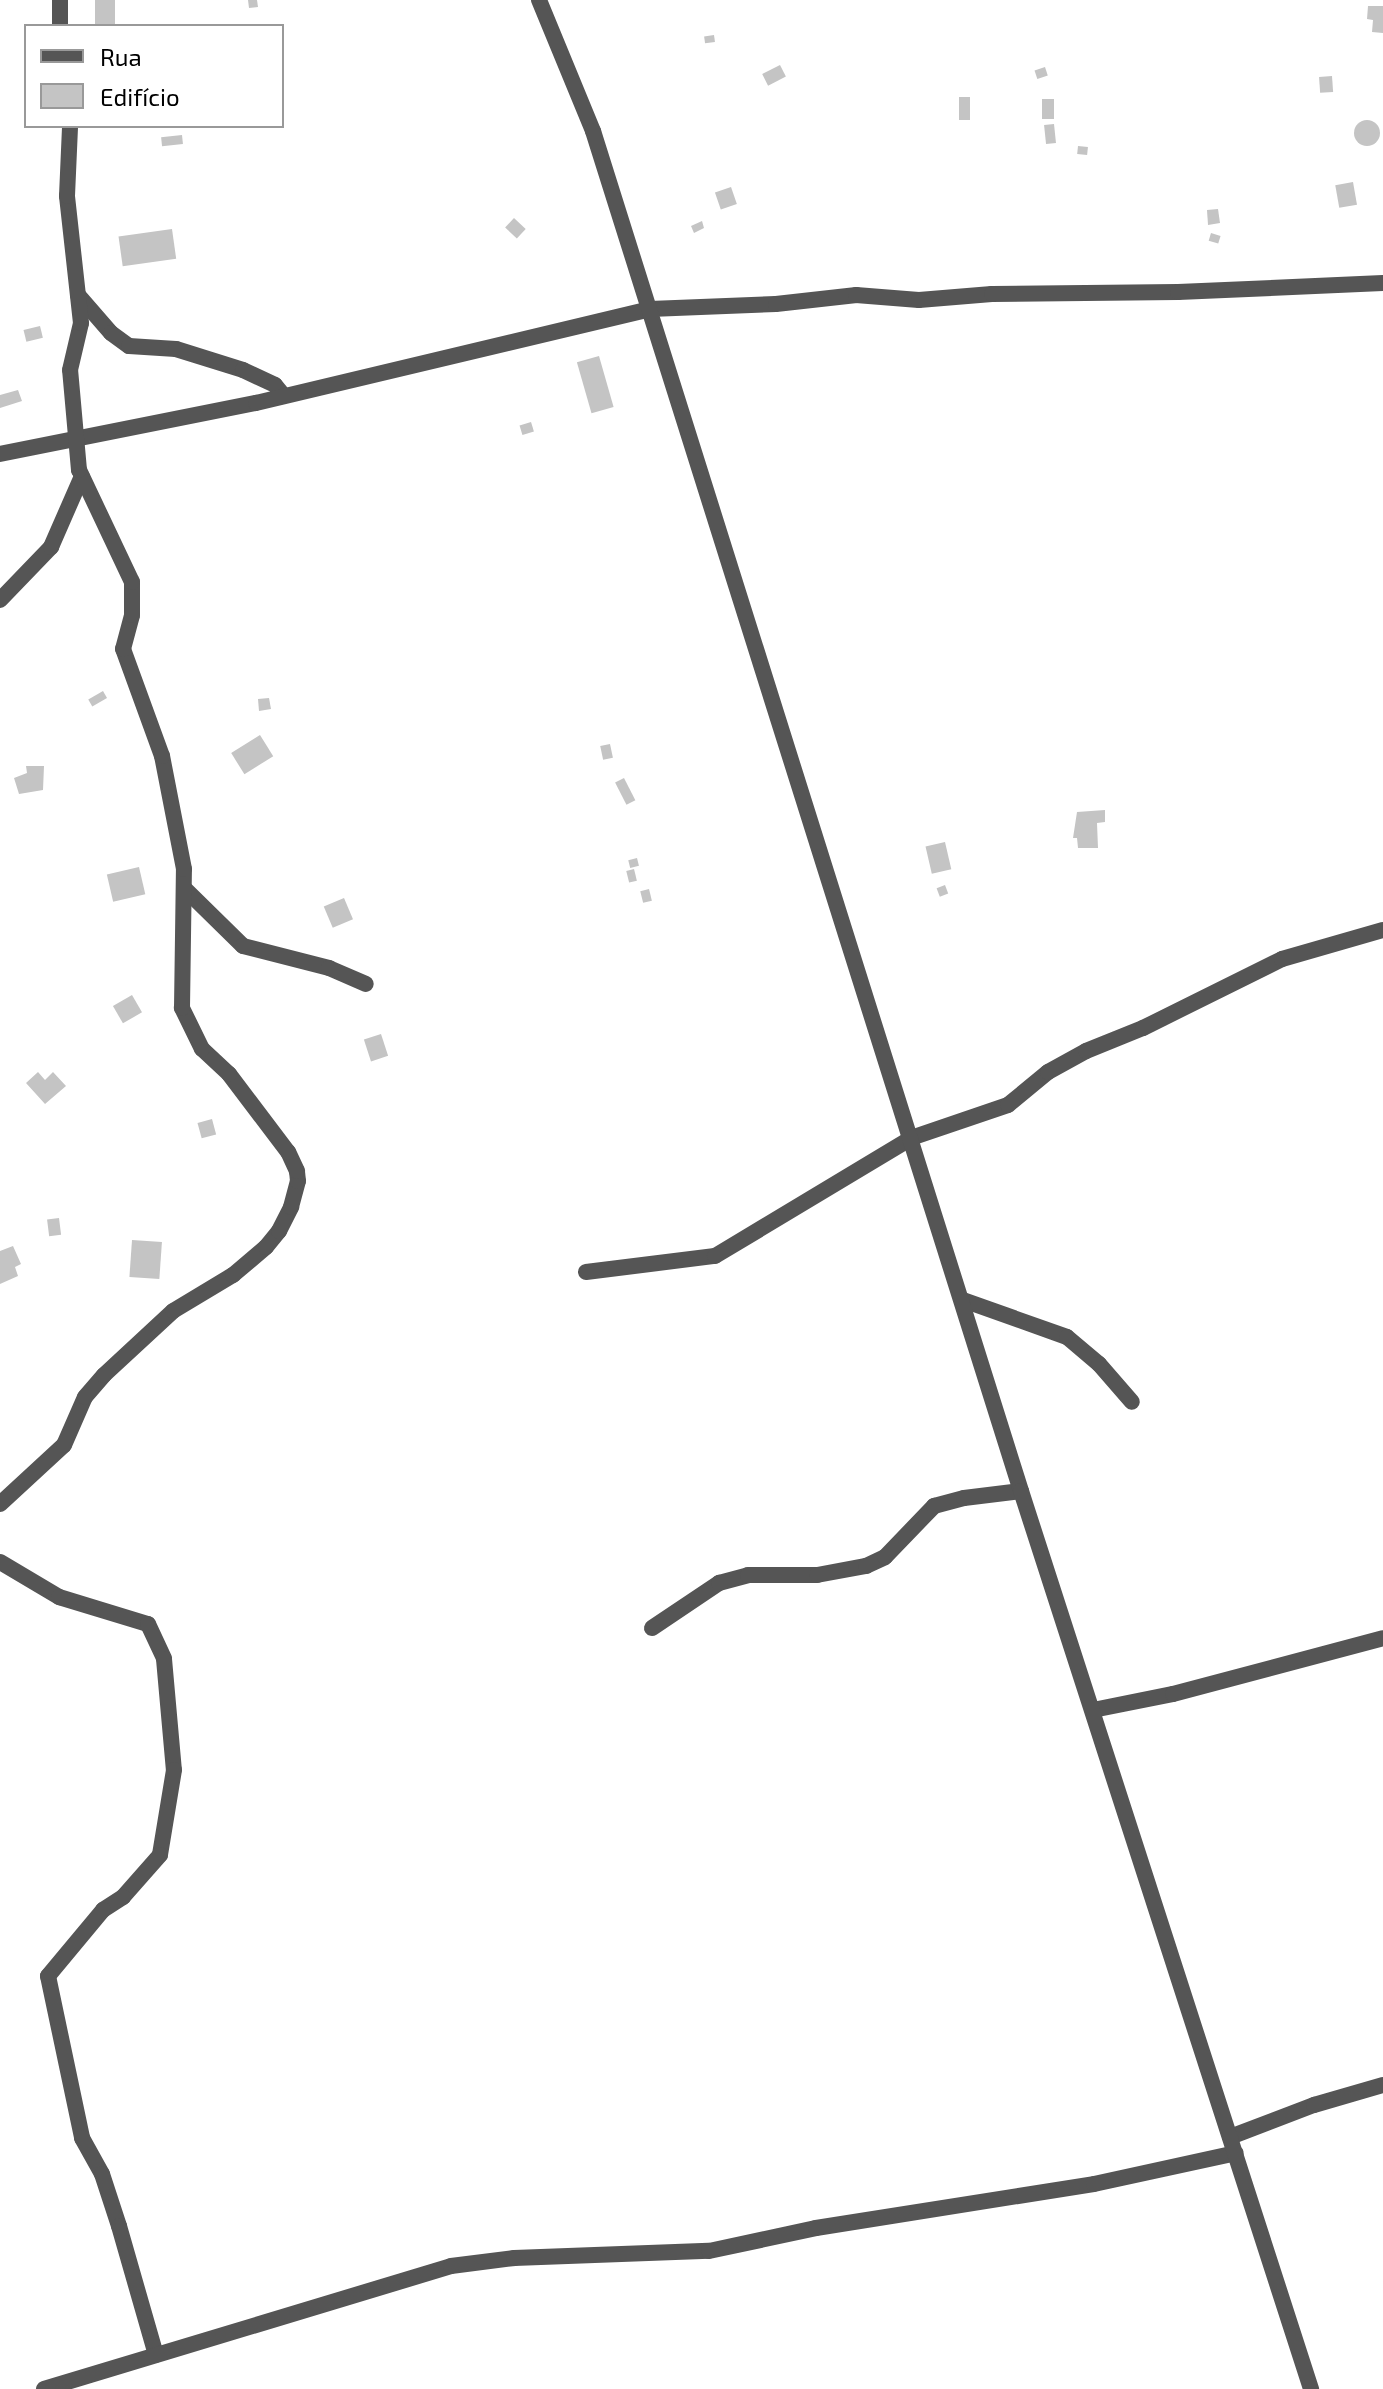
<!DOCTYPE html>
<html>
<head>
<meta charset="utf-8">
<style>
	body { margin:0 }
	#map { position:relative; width:1383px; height:2389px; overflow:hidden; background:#fff; font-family:"Exo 2",sans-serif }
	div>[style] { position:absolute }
	.building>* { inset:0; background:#c4c4c4; transform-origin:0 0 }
	.round { border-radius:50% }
	.minor>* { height:16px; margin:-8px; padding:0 8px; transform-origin:8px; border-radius:8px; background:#555 }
	.tertiary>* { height:16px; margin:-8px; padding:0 8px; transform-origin:8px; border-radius:8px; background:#555 }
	span { translate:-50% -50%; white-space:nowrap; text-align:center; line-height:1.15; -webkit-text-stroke:7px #fff; paint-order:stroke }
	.legend { position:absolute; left:24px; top:24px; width:260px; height:104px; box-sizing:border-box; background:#fff; border:2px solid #999; margin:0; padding:10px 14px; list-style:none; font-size:24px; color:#000 }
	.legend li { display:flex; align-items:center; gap:16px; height:40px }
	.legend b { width:40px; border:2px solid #999 }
</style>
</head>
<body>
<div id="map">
	<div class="building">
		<div style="left:95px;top:0;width:20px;height:26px"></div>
		<div style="clip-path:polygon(248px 0,257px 0,258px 7px,249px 8px)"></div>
		<div style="clip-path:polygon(1368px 6px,1383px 6px,1383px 33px,1372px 32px,1373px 20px,1367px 19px)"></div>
		<div style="left:714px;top:35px;width:7px;height:10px;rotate:82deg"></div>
		<div style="left:780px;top:65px;width:13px;height:20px;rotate:63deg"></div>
		<div style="left:1045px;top:67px;width:9px;height:11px;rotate:72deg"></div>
		<div style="left:1332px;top:76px;width:16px;height:13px;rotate:86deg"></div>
		<div style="left:959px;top:97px;width:11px;height:23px"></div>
		<div style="left:1042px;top:99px;width:12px;height:20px"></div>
		<div class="round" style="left:1354px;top:120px;width:26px;height:26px"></div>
		<div style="left:1054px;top:124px;width:19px;height:10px;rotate:84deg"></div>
		<div style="left:182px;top:135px;width:9px;height:21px;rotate:84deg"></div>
		<div style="left:1078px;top:146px;width:10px;height:8px;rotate:6deg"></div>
		<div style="left:1353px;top:182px;width:23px;height:18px;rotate:80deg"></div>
		<div style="left:731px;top:187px;width:18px;height:17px;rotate:71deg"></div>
		<div style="clip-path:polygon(1218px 209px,1220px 223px,1208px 225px,1207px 210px)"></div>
		<div style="left:514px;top:218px;width:16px;height:13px;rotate:43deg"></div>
		<div style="clip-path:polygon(702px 221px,704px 228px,694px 233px,691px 226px)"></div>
		<div style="left:172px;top:229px;width:30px;height:54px;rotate:82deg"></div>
		<div style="left:1211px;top:233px;width:10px;height:8px;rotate:17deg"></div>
		<div style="left:40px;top:326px;width:12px;height:17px;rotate:76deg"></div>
		<div style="left:599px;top:356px;width:53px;height:23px;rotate:74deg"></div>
		<div style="clip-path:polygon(18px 390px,22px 401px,0 408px,0 395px)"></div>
		<div style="left:531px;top:422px;width:10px;height:12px;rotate:73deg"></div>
		<div style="left:103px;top:691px;width:8px;height:17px;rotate:60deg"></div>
		<div style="clip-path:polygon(269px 698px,271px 709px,259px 711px,258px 699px)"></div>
		<div style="left:260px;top:735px;width:25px;height:34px;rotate:58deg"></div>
		<div style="left:610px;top:744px;width:14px;height:10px;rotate:78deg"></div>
		<div style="clip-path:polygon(26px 766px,44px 766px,43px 790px,19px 794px,14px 778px,27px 773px)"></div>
		<div style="left:624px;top:778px;width:25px;height:10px;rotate:63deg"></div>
		<div style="clip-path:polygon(1105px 810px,1105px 822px,1097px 823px,1098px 848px,1078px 848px,1077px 838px,1073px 838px,1077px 812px)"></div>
		<div style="left:945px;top:842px;width:28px;height:20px;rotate:77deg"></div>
		<div style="left:637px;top:858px;width:8px;height:9px;rotate:76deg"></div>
		<div style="left:139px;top:867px;width:28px;height:33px;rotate:77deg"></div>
		<div style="left:634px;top:869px;width:12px;height:8px;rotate:76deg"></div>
		<div style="left:945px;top:885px;width:9px;height:9px;rotate:69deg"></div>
		<div style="left:649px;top:889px;width:12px;height:9px;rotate:76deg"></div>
		<div style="left:344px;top:898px;width:23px;height:22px;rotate:67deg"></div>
		<div style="left:132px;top:995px;width:20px;height:22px;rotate:60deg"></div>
		<div style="left:381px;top:1034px;width:23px;height:18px;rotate:72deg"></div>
		<div style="clip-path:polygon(38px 1072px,45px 1080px,53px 1072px,66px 1086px,45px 1104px,26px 1083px)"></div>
		<div style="left:212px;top:1119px;width:16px;height:15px;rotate:75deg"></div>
		<div style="left:59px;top:1218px;width:17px;height:12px;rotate:83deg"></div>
		<div style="left:132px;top:1240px;width:30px;height:37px;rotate:4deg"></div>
		<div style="clip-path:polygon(13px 1246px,21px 1264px,15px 1267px,18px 1276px,0 1284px,0 1251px)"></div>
	</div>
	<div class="minor">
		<div style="left:60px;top:0;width:26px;rotate:90deg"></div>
		<div style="left:78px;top:295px;width:50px;rotate:49deg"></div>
		<div style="left:111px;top:333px;width:22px;rotate:36deg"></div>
		<div style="left:129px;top:346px;width:47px;rotate:3.7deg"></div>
		<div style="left:176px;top:349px;width:70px;rotate:17.4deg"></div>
		<div style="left:243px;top:370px;width:35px;rotate:25deg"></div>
		<div style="left:275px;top:385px;width:14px;rotate:51deg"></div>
		<div style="left:0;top:454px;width:261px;rotate:-11.3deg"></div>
		<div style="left:256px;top:403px;width:405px;rotate:-13.4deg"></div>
		<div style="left:650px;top:309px;width:126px;rotate:-2.3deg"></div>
		<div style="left:776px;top:304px;width:81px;rotate:-6.4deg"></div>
		<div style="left:856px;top:295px;width:63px;rotate:4.5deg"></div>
		<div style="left:919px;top:300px;width:73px;rotate:-4.7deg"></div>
		<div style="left:992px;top:294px;width:186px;rotate:-0.6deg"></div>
		<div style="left:1178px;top:292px;width:205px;rotate:-2.5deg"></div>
		<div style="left:0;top:600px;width:74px;rotate:-46.1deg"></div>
		<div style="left:51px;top:547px;width:77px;rotate:-66.4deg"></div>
		<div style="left:186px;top:890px;width:80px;rotate:44.5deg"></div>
		<div style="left:243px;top:946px;width:89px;rotate:14.3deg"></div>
		<div style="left:329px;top:968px;width:40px;rotate:23.4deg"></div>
		<div style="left:586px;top:1272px;width:130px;rotate:-7.1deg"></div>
		<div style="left:715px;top:1256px;width:229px;rotate:-31deg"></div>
		<div style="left:911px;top:1138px;width:102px;rotate:-18.8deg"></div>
		<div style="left:1008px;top:1105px;width:52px;rotate:-39.5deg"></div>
		<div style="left:1048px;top:1072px;width:43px;rotate:-28.9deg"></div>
		<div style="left:1086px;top:1051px;width:61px;rotate:-22deg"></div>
		<div style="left:1143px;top:1028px;width:155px;rotate:-26.4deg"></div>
		<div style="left:1282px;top:959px;width:105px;rotate:-16deg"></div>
		<div style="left:963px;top:1300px;width:110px;rotate:19.6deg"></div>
		<div style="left:1067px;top:1337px;width:42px;rotate:40.2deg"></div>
		<div style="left:1099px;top:1364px;width:50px;rotate:49deg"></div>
		<div style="left:0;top:1504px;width:87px;rotate:-42.7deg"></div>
		<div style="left:64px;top:1445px;width:52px;rotate:-66.4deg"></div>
		<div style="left:85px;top:1397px;width:29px;rotate:-49deg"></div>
		<div style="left:104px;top:1375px;width:94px;rotate:-42.8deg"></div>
		<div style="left:173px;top:1311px;width:70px;rotate:-31deg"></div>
		<div style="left:233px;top:1275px;width:43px;rotate:-40.3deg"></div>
		<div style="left:266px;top:1247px;width:21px;rotate:-51deg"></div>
		<div style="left:279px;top:1231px;width:27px;rotate:-63deg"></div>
		<div style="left:291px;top:1207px;width:27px;rotate:-75deg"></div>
		<div style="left:298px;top:1181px;width:10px;rotate:-96deg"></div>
		<div style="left:297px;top:1171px;width:21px;rotate:-115deg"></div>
		<div style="left:288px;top:1152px;width:98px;rotate:-127.1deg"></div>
		<div style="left:229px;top:1074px;width:37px;rotate:-137deg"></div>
		<div style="left:202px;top:1049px;width:46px;rotate:-116deg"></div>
		<div style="left:182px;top:1008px;width:139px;rotate:-89.2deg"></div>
		<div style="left:184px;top:869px;width:115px;rotate:-101deg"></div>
		<div style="left:162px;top:756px;width:114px;rotate:-110deg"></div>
		<div style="left:123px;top:649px;width:35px;rotate:-75deg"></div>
		<div style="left:132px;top:615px;width:33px;rotate:-90deg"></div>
		<div style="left:132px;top:582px;width:124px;rotate:-115.3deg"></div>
		<div style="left:79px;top:470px;width:100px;rotate:-95.1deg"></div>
		<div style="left:70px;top:370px;width:48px;rotate:-76.8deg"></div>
		<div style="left:81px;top:323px;width:128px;rotate:-96.3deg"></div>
		<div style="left:67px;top:196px;width:70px;rotate:-87.5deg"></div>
		<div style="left:0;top:1562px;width:69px;rotate:30.7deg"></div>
		<div style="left:59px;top:1597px;width:93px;rotate:16.9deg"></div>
		<div style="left:148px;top:1624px;width:38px;rotate:65deg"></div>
		<div style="left:164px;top:1659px;width:111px;rotate:84.9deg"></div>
		<div style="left:174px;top:1770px;width:86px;rotate:99.4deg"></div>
		<div style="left:160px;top:1855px;width:56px;rotate:131.4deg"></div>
		<div style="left:123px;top:1897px;width:24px;rotate:147deg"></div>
		<div style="left:103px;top:1910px;width:86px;rotate:129.8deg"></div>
		<div style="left:48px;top:1976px;width:166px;rotate:78.1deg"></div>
		<div style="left:82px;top:2138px;width:41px;rotate:60.9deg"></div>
		<div style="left:102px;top:2174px;width:55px;rotate:71.9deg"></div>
		<div style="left:119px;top:2226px;width:134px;rotate:74deg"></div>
		<div style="left:652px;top:1628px;width:81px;rotate:-33.9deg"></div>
		<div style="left:719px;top:1583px;width:30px;rotate:-15deg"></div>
		<div style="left:748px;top:1575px;width:69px"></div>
		<div style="left:817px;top:1575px;width:50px;rotate:-10.4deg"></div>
		<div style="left:866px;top:1566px;width:21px;rotate:-25deg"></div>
		<div style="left:885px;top:1557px;width:71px;rotate:-46.1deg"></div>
		<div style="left:934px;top:1506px;width:31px;rotate:-15deg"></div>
		<div style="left:964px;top:1498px;width:57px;rotate:-7deg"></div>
		<div style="left:1093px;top:1710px;width:82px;rotate:-11.3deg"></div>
		<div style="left:1173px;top:1694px;width:217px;rotate:-14.9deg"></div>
		<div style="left:1230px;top:2137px;width:90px;rotate:-20.9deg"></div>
		<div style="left:1314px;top:2105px;width:72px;rotate:-16.2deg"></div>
		<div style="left:44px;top:2389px;width:425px;rotate:-16.8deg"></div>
		<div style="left:451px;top:2266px;width:64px;rotate:-7.2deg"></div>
		<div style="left:514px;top:2258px;width:195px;rotate:-2.1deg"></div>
		<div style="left:709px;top:2251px;width:109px;rotate:-12.1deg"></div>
		<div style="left:816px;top:2228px;width:281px;rotate:-9deg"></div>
		<div style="left:1094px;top:2184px;width:145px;rotate:-12.3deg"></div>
	</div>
	<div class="tertiary">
		<div style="left:539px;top:0;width:142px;rotate:67.6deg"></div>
		<div style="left:593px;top:131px;width:1426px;rotate:72.53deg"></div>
		<div style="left:1021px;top:1491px;width:944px;rotate:72.1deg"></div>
	</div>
	<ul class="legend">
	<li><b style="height:10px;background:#555"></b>Rua</li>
	<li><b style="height:22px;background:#c4c4c4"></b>Edifício</li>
	</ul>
</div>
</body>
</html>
